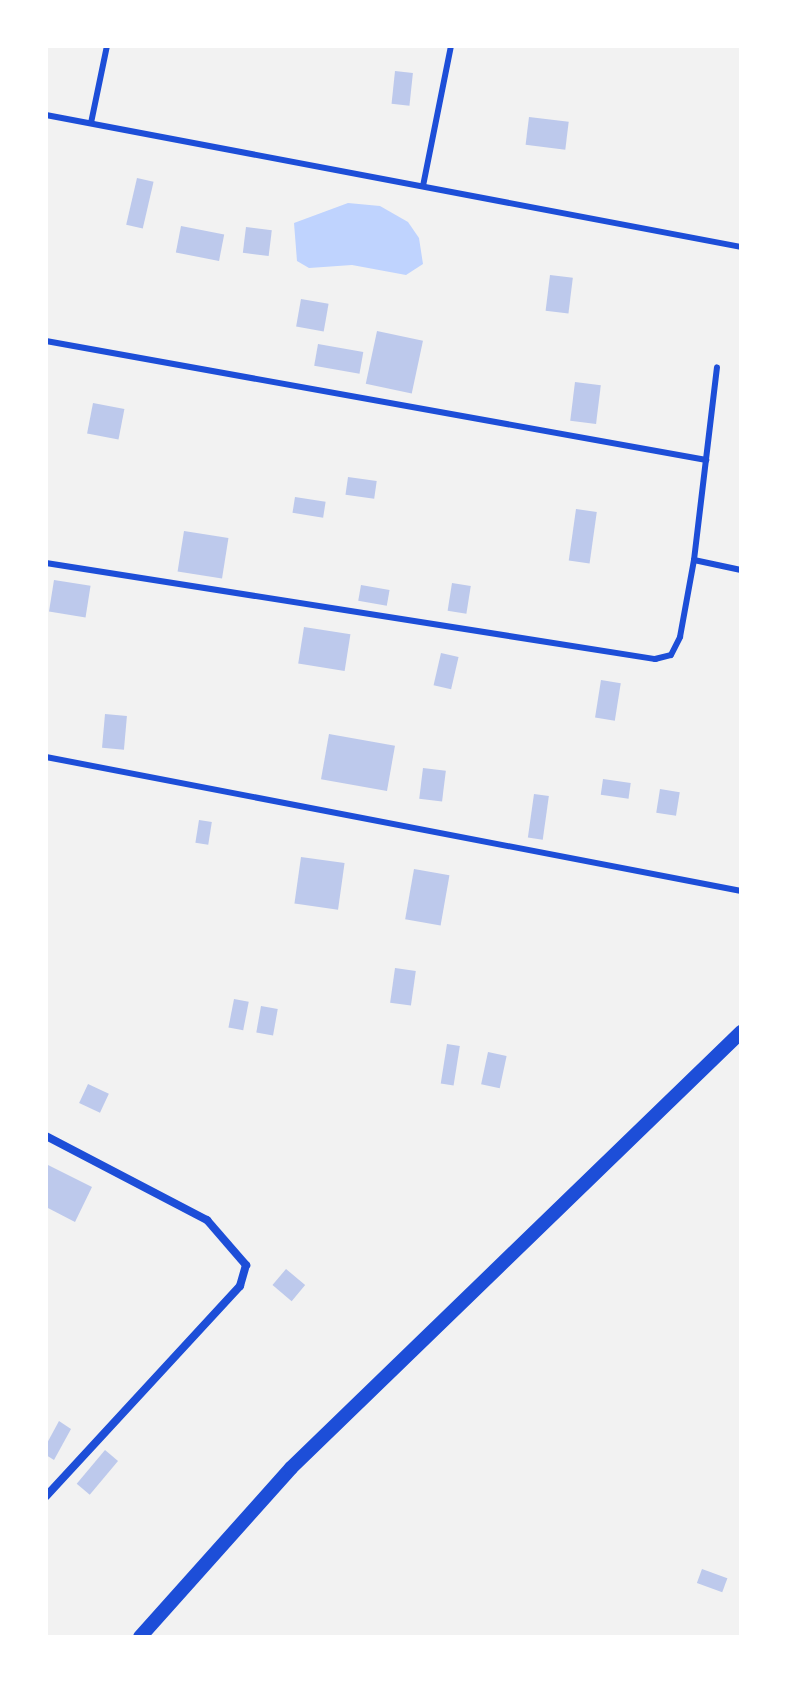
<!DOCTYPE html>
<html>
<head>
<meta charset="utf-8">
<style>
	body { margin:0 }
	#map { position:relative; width:787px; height:1683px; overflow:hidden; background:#f2f2f2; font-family:Commissioner,sans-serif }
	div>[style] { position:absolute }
	.water>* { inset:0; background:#bfd3fe }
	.building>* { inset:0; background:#bdc9ec; transform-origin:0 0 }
	.service>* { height:6px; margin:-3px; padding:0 3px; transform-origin:3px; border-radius:3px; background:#1d4ed8 }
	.minor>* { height:8px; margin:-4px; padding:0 4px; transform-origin:4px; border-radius:4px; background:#1d4ed8 }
	.tertiary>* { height:14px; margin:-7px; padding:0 7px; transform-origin:7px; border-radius:7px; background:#1d4ed8 }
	span { translate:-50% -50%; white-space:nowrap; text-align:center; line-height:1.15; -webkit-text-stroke:8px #fff; paint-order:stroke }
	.frame { position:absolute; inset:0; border:48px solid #fff; pointer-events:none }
</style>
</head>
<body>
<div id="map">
	<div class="water">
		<div style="clip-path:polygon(348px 203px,380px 206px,408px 222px,419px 238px,423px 264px,406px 275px,352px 265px,309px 268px,297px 261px,294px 223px)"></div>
	</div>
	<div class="building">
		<div style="left:395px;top:71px;width:18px;height:33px;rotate:6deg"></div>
		<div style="left:529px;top:117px;width:40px;height:28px;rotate:7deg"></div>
		<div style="left:137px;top:178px;width:17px;height:48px;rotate:13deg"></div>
		<div style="left:181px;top:226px;width:44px;height:27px;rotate:11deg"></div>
		<div style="left:246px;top:227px;width:26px;height:26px;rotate:7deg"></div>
		<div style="left:550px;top:275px;width:23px;height:36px;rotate:7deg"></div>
		<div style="left:301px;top:299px;width:28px;height:28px;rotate:10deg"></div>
		<div style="left:377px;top:331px;width:47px;height:54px;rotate:12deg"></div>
		<div style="left:318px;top:344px;width:46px;height:22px;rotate:10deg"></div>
		<div style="left:575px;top:382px;width:26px;height:39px;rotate:7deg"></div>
		<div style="left:93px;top:403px;width:32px;height:31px;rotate:11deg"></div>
		<div style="left:348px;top:477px;width:29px;height:18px;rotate:8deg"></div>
		<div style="left:295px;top:497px;width:31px;height:16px;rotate:9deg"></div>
		<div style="left:576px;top:509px;width:21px;height:52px;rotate:8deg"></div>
		<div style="left:184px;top:531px;width:45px;height:41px;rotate:9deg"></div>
		<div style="left:54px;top:580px;width:37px;height:32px;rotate:9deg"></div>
		<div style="left:452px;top:583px;width:19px;height:28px;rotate:9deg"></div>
		<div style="left:361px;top:585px;width:29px;height:16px;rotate:10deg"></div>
		<div style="left:304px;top:627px;width:47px;height:37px;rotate:9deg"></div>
		<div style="left:441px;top:653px;width:18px;height:33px;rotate:13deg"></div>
		<div style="left:601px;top:680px;width:20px;height:38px;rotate:9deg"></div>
		<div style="left:105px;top:714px;width:22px;height:34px;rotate:5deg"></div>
		<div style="left:329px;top:734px;width:67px;height:46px;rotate:10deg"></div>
		<div style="left:423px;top:768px;width:23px;height:31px;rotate:7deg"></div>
		<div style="left:603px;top:779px;width:28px;height:16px;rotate:8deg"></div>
		<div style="left:660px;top:789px;width:20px;height:24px;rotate:9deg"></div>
		<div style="left:534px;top:794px;width:15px;height:44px;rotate:8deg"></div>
		<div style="left:199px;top:820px;width:13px;height:23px;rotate:9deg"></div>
		<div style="left:301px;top:857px;width:44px;height:47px;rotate:8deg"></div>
		<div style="left:414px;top:869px;width:36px;height:51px;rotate:10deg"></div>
		<div style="left:395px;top:968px;width:21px;height:35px;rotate:8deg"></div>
		<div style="left:234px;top:999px;width:15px;height:29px;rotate:11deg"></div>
		<div style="left:261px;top:1006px;width:17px;height:27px;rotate:10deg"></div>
		<div style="left:447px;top:1044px;width:13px;height:40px;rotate:9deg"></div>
		<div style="left:488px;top:1052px;width:19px;height:33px;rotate:12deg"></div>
		<div style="left:88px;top:1084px;width:23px;height:21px;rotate:25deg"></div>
		<div style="clip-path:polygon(46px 1164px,92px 1187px,75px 1222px,46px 1207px)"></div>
		<div style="left:286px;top:1269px;width:25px;height:21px;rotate:40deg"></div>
		<div style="clip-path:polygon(59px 1421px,71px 1429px,54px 1460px,46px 1455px,46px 1445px)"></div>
		<div style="left:105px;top:1450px;width:17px;height:44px;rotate:40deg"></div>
		<div style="left:702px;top:1569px;width:27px;height:15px;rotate:20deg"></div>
	</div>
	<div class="service">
		<div style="left:46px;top:115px;width:707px;rotate:10.75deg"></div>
		<div style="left:91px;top:123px;width:79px;rotate:-78.3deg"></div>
		<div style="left:423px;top:186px;width:143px;rotate:-78.7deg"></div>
		<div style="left:46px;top:341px;width:671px;rotate:10.22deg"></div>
		<div style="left:694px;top:560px;width:48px;rotate:12deg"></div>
		<div style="left:46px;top:563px;width:617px;rotate:8.96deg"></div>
		<div style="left:655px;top:659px;width:16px;rotate:-14deg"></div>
		<div style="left:671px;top:655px;width:20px;rotate:-63deg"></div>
		<div style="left:680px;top:637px;width:78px;rotate:-79.7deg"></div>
		<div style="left:694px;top:560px;width:194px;rotate:-83.2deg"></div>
		<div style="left:46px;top:757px;width:708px;rotate:10.91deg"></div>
	</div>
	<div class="minor">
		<div style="left:46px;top:1136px;width:182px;rotate:27.6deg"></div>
		<div style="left:207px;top:1220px;width:60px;rotate:49.1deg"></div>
		<div style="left:246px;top:1265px;width:22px;rotate:106deg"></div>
		<div style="left:240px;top:1286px;width:286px;rotate:132.7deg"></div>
	</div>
	<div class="tertiary">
		<div style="left:140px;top:1637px;width:227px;rotate:-48.2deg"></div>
		<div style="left:291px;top:1468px;width:627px;rotate:-44.09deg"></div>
	</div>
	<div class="frame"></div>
</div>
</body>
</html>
